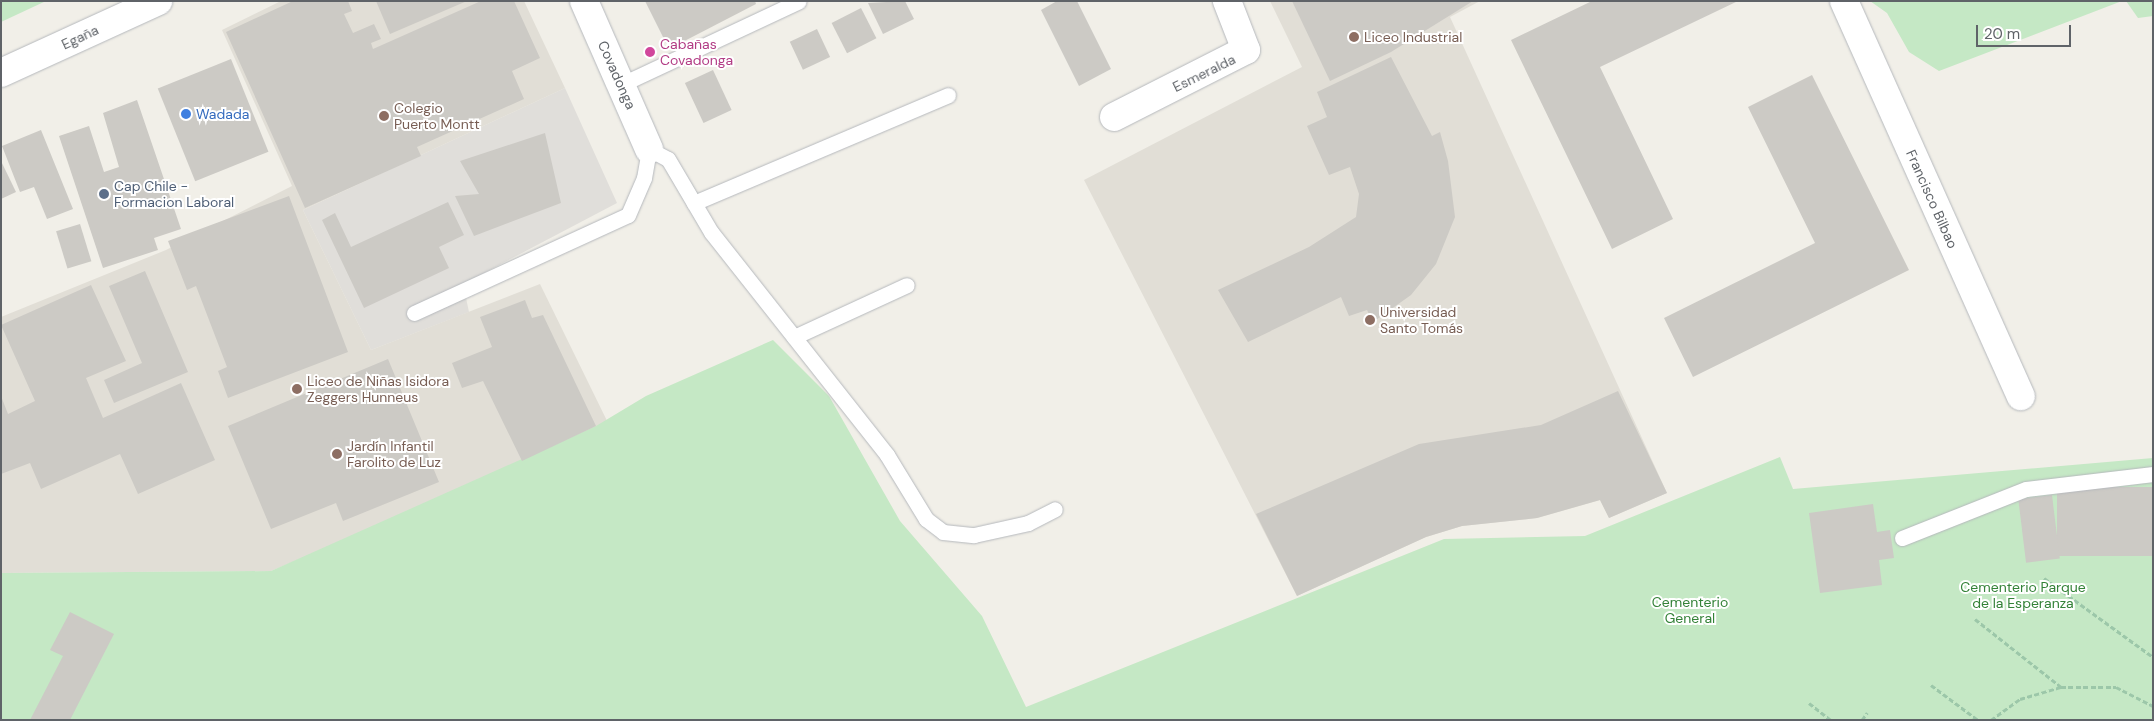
<!DOCTYPE html>
<html>
<head>
<meta charset="utf-8">
<style>
	body { margin:0 }
	#map { position:relative; width:2154px; height:721px; overflow:hidden; background:#f1efe8; font-family:"DM Sans",sans-serif }
	div>[style] { position:absolute }
	.industrial>* { inset:0; background:#e0deda }
	.education>* { inset:0; background:#e1ded6 }
	.green>* { inset:0; background:#c5e8c5 }
	.building>* { inset:0; background:#cccac5; transform-origin:0 0 }
	.path>* { height:3px; margin-top:-1.5px; transform-origin:0; background:repeating-linear-gradient(90deg,#9cc7a9 0 5px,transparent 0 7.5px) }
	.roads { filter:drop-shadow(0 0 1px #b5b8bc) drop-shadow(0 0 1px #b5b8bc) }
	.lane>* { height:15px; margin:-7.5px; padding:0 7.5px; transform-origin:7.5px; border-radius:7.5px; background:#fff }
	.street>* { height:28px; margin:-14px; padding:0 14px; transform-origin:14px; border-radius:14px; background:#fff }
	.secondary>* { height:28px; margin:-14px; padding:0 14px; transform-origin:14px; border-radius:14px; background:#fff }
	.dots>* { width:14px; height:14px; translate:-50% -50%; box-sizing:border-box; border:2px solid #fff; border-radius:50% }
	span { translate:-50% -50%; white-space:nowrap; text-align:center; line-height:1.15; -webkit-text-stroke:4px #fff; paint-order:stroke }
	.street-label { font-size:14px; color:#5f6368 }
	.education-label { font-size:14px; color:#785e54 }
	.left { translate:0 -50%; text-align:left }
	.hotel-label { font-size:14px; color:#b23c85 }
	.shop-label { font-size:14px; color:#366cbe }
	.service-label { font-size:14px; color:#4e5e75 }
	.park-label { font-size:14px; color:#348238 }
	.frame { position:absolute; inset:0; border:2px solid #5f6368; pointer-events:none }
	.scale { position:absolute; left:1976px; top:25px; width:95px; height:22px; box-sizing:border-box; border:2px solid #5f6368; border-top:0; padding-left:6px; font-size:15px; line-height:18px; white-space:nowrap; color:#5f6368; -webkit-text-stroke:4px #fff; paint-order:stroke }
</style>
</head>
<body>
<div id="map">
	<div class="industrial">
		<div style="clip-path:polygon(565px 88px,617px 203px,463px 284px,469px 312px,371px 350px,303px 210px)"></div>
	</div>
	<div class="education">
		<div style="clip-path:polygon(281px 1px,524px 1px,565px 88px,303px 210px,371px 350px,540px 284px,611px 429px,271px 571px,1px 573px,1px 317px,166px 250px,292px 186px,222px 30px)"></div>
		<div style="clip-path:polygon(1270px 1px,1480px 1px,1450px 17px,1667px 493px,1609px 518px,1600px 500px,1537px 518px,1462px 526px,1426px 537px,1297px 596px,1084px 180px,1302px 67px)"></div>
	</div>
	<div class="green">
		<div style="clip-path:polygon(1px 1px,46px 1px,1px 22px)"></div>
		<div style="clip-path:polygon(1870px 1px,2122px 1px,1939px 71px,1909px 52px,1887px 13px)"></div>
		<div style="clip-path:polygon(2126px 1px,2153px 1px,2153px 16px,2138px 18px)"></div>
		<div style="clip-path:polygon(773px 340px,829px 396px,900px 521px,982px 616px,1026px 707px,1444px 539px,1585px 536px,1780px 457px,1793px 489px,2153px 458px,2153px 720px,1px 720px,1px 573px,271px 571px,596px 426px,646px 396px)"></div>
	</div>
	<div class="building">
		<div style="clip-path:polygon(293px 1px,348px 1px,352px 11px,344px 14px,353px 33px,374px 24px,381px 39px,371px 43px,373px 49px,481px 1px,514px 1px,540px 58px,512px 71px,524px 99px,417px 147px,421px 156px,305px 208px,226px 32px)"></div>
		<div style="clip-path:polygon(376px 1px,467px 1px,390px 34px)"></div>
		<div style="clip-path:polygon(645px 1px,755px 1px,756px 4px,669px 49px)"></div>
		<div style="clip-path:polygon(905px 1px,914px 19px,883px 34px,868px 3px)"></div>
		<div style="clip-path:polygon(1057px 1px,1077px 1px,1111px 69px,1079px 86px,1041px 10px)"></div>
		<div style="clip-path:polygon(1292px 1px,1473px 1px,1391px 52px,1330px 81px)"></div>
		<div style="clip-path:polygon(1592px 1px,1738px 1px,1600px 67px,1673px 219px,1612px 249px,1511px 40px)"></div>
		<div style="left:861px;top:8px;width:34px;height:33px;rotate:63deg"></div>
		<div style="left:817px;top:29px;width:31px;height:30px;rotate:65deg"></div>
		<div style="clip-path:polygon(1391px 57px,1432px 136px,1440px 132px,1448px 161px,1455px 217px,1436px 264px,1411px 295px,1373px 322px,1367px 310px,1349px 316px,1341px 297px,1248px 342px,1218px 290px,1309px 247px,1356px 217px,1359px 194px,1350px 167px,1329px 175px,1307px 126px,1327px 117px,1317px 92px)"></div>
		<div style="left:231px;top:59px;width:100px;height:79px;rotate:68deg"></div>
		<div style="left:713px;top:70px;width:44px;height:31px;rotate:65deg"></div>
		<div style="clip-path:polygon(1812px 75px,1909px 270px,1693px 377px,1664px 318px,1815px 243px,1748px 107px)"></div>
		<div style="clip-path:polygon(137px 100px,181px 229px,154px 238px,158px 250px,103px 268px,59px 136px,89px 126px,104px 172px,119px 167px,103px 113px)"></div>
		<div style="clip-path:polygon(41px 130px,73px 209px,47px 219px,34px 187px,20px 192px,2px 146px)"></div>
		<div style="clip-path:polygon(545px 133px,561px 203px,474px 236px,455px 196px,479px 194px,460px 161px)"></div>
		<div style="clip-path:polygon(1px 161px,16px 192px,1px 199px)"></div>
		<div style="clip-path:polygon(289px 196px,348px 352px,228px 398px,218px 371px,227px 367px,196px 286px,187px 290px,168px 241px)"></div>
		<div style="clip-path:polygon(448px 202px,464px 235px,439px 247px,449px 268px,364px 308px,322px 220px,335px 213px,351px 247px)"></div>
		<div style="left:80px;top:224px;width:39px;height:25px;rotate:73deg"></div>
		<div style="clip-path:polygon(145px 271px,188px 372px,114px 403px,104px 380px,142px 363px,109px 286px)"></div>
		<div style="clip-path:polygon(91px 285px,126px 361px,86px 378px,103px 418px,181px 383px,215px 460px,138px 494px,120px 454px,41px 489px,30px 463px,1px 474px,1px 396px,8px 414px,35px 401px,1px 325px)"></div>
		<div style="clip-path:polygon(525px 300px,532px 318px,543px 315px,596px 426px,522px 461px,483px 381px,462px 388px,452px 363px,492px 347px,480px 317px)"></div>
		<div style="clip-path:polygon(388px 359px,439px 482px,343px 521px,336px 503px,271px 529px,228px 426px)"></div>
		<div style="clip-path:polygon(1618px 391px,1667px 493px,1609px 518px,1600px 500px,1537px 518px,1462px 526px,1426px 537px,1297px 596px,1256px 514px,1419px 444px,1541px 425px)"></div>
		<div style="left:2153px;top:487px;width:69px;height:96px;rotate:90deg"></div>
		<div style="left:2052px;top:495px;width:64px;height:34px;rotate:83deg"></div>
		<div style="clip-path:polygon(1873px 504px,1877px 532px,1890px 530px,1894px 558px,1879px 560px,1882px 585px,1820px 593px,1809px 513px)"></div>
		<div style="clip-path:polygon(70px 612px,114px 634px,70px 720px,30px 720px,63px 656px,50px 650px)"></div>
	</div>
	<div class="path">
		<div style="left:2044px;top:578px;width:135px;rotate:35.9deg"></div>
		<div style="left:1975px;top:619px;width:110px;rotate:38.3deg"></div>
		<div style="left:1931px;top:685px;width:59px;rotate:36.7deg"></div>
		<div style="left:1809px;top:703px;width:28px;rotate:38deg"></div>
		<div style="left:1862px;top:720px;width:9px;rotate:-54deg"></div>
		<div style="left:1991px;top:720px;width:36px;rotate:-36deg"></div>
		<div style="left:2020px;top:699px;width:43px;rotate:-16.3deg"></div>
		<div style="left:2061px;top:687px;width:55px"></div>
		<div style="left:2116px;top:687px;width:42px;rotate:27.2deg"></div>
	</div>
	<div class="roads">
		<div class="lane">
			<div style="left:622px;top:84px;width:195px;rotate:-25.1deg"></div>
			<div style="left:694px;top:203px;width:276px;rotate:-23deg"></div>
			<div style="left:414px;top:313px;width:235px;rotate:-24.6deg"></div>
			<div style="left:628px;top:215px;width:40px;rotate:-66.6deg"></div>
			<div style="left:644px;top:178px;width:29px;rotate:-80deg"></div>
			<div style="left:649px;top:149px;width:21px;rotate:28deg"></div>
			<div style="left:668px;top:159px;width:85px;rotate:59.5deg"></div>
			<div style="left:711px;top:232px;width:284px;rotate:51.7deg"></div>
			<div style="left:887px;top:455px;width:75px;rotate:58.6deg"></div>
			<div style="left:926px;top:519px;width:21px;rotate:37deg"></div>
			<div style="left:943px;top:532px;width:31px;rotate:6deg"></div>
			<div style="left:974px;top:535px;width:55px;rotate:-12.5deg"></div>
			<div style="left:1028px;top:523px;width:30px;rotate:-27deg"></div>
			<div style="left:794px;top:337px;width:124px;rotate:-24.7deg"></div>
			<div style="left:1902px;top:538px;width:133px;rotate:-21.6deg"></div>
			<div style="left:2026px;top:489px;width:128px;rotate:-6.7deg"></div>
		</div>
		<div class="street">
			<div style="left:584px;top:1px;width:162px;rotate:66.3deg"></div>
			<div style="left:1844px;top:1px;width:433px;rotate:65.9deg"></div>
			<div style="left:1114px;top:117px;width:148px;rotate:-26.9deg"></div>
			<div style="left:1246px;top:50px;width:53px;rotate:-111.2deg"></div>
		</div>
		<div class="secondary">
			<div style="left:1px;top:73px;width:173px;rotate:-24.6deg"></div>
		</div>
	</div>
	<div class="dots">
		<div style="left:1354px;top:37px;background:#8d6e63"></div>
		<div style="left:650px;top:52px;background:#d1479c"></div>
		<div style="left:186px;top:114px;background:#3f7fe0"></div>
		<div style="left:384px;top:116px;background:#8d6e63"></div>
		<div style="left:104px;top:194px;background:#5c6f8a"></div>
		<div style="left:1370px;top:320px;background:#8d6e63"></div>
		<div style="left:297px;top:389px;background:#8d6e63"></div>
		<div style="left:337px;top:454px;background:#8d6e63"></div>
	</div>
	<div class="street-label">
		<span style="left:80px;top:37px;rotate:-25deg">Egaña</span>
		<span style="left:1204px;top:73px;rotate:-26deg">Esmeralda</span>
		<span style="left:617px;top:75px;rotate:66deg">Covadonga</span>
		<span style="left:1932px;top:199px;rotate:66deg">Francisco Bilbao</span>
	</div>
	<div class="education-label">
		<span class="left" style="left:1364px;top:37px">Liceo Industrial</span>
		<span class="left" style="left:394px;top:116px">Colegio<br>Puerto Montt</span>
		<span class="left" style="left:1380px;top:320px">Universidad<br>Santo Tomás</span>
		<span class="left" style="left:307px;top:389px">Liceo de Niñas Isidora<br>Zeggers Hunneus</span>
		<span class="left" style="left:347px;top:454px">Jardín Infantil<br>Farolito de Luz</span>
	</div>
	<div class="hotel-label">
		<span class="left" style="left:660px;top:52px">Cabañas<br>Covadonga</span>
	</div>
	<div class="shop-label">
		<span class="left" style="left:196px;top:114px">Wadada</span>
	</div>
	<div class="service-label">
		<span class="left" style="left:114px;top:194px">Cap Chile -<br>Formacion Laboral</span>
	</div>
	<div class="park-label">
		<span style="left:2023px;top:595px">Cementerio Parque<br>de la Esperanza</span>
		<span style="left:1690px;top:610px">Cementerio<br>General</span>
	</div>
	<div class="frame"></div>
	<div class="scale">20 m</div>
</div>
</body>
</html>
